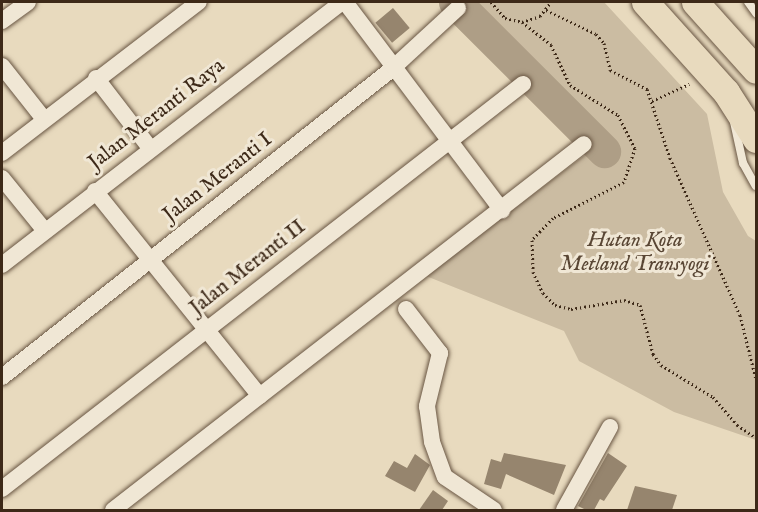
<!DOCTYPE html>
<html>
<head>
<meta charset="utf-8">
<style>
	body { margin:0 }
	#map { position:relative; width:758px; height:512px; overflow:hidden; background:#e8dabe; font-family:"IM FELL English",serif }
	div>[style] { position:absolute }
	.green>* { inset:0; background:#cbbca2 }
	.river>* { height:33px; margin:-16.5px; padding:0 16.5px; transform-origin:16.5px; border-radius:16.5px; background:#ae9e86 }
	.building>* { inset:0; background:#96856e; transform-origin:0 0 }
	.path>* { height:3px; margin-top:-1.5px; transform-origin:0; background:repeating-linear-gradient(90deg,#3d2918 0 1.5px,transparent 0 4.5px) }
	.roads { filter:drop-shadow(0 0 2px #685542) drop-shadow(0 0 2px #685542) }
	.lane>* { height:8px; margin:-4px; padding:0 4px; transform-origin:4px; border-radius:4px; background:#f0e7d5 }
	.street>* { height:16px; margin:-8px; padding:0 8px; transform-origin:8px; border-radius:8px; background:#f0e7d5 }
	.primary>* { height:27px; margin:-13.5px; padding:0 13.5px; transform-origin:13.5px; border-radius:13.5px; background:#e8dabe }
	span { translate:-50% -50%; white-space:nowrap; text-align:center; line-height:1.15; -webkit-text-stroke:6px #f0e7d5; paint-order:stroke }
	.street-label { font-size:21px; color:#3d2918 }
	.park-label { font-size:21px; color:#594634; font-style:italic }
	.frame { position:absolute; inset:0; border:3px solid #3d2918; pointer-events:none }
</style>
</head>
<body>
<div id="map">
	<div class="green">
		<div style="clip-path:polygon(462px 2px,604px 2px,707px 114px,723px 192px,748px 236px,756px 241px,756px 440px,674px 412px,579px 361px,564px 331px,426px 276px,610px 136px)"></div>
	</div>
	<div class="river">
		<div style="left:455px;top:2px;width:211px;rotate:45deg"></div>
	</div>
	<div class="building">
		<div style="left:393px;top:8px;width:26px;height:23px;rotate:50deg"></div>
		<div style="clip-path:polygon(504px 453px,566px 465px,554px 495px,506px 474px,501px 489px,484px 484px,491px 459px,501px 462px)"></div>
		<div style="clip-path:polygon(608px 453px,627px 466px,604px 501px,600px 499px,594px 510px,586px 510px,578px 506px)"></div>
		<div style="clip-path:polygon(415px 454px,430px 465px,415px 492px,385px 476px,394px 461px,407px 468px)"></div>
		<div style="clip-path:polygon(635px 486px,677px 495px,672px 510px,627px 510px)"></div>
		<div style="clip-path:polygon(433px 490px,448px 501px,442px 510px,419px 510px)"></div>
	</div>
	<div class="path">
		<div style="left:491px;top:2px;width:21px;rotate:49deg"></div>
		<div style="left:505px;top:18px;width:17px;rotate:13deg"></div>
		<div style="left:522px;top:22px;width:19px;rotate:-18deg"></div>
		<div style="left:540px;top:16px;width:18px;rotate:-52deg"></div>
		<div style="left:546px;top:10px;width:55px;rotate:25.6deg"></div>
		<div style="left:596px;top:34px;width:12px;rotate:48deg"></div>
		<div style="left:604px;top:43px;width:28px;rotate:77deg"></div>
		<div style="left:610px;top:70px;width:42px;rotate:27.2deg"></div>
		<div style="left:647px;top:89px;width:73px;rotate:71.6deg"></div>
		<div style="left:670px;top:158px;width:172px;rotate:66deg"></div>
		<div style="left:740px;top:315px;width:66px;rotate:76deg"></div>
		<div style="left:522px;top:22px;width:37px;rotate:38deg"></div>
		<div style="left:551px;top:45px;width:44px;rotate:64.6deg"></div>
		<div style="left:570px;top:85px;width:57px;rotate:32deg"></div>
		<div style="left:618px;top:115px;width:37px;rotate:63deg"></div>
		<div style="left:635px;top:148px;width:36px;rotate:108deg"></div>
		<div style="left:624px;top:182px;width:80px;rotate:153.1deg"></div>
		<div style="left:553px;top:218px;width:30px;rotate:134deg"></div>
		<div style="left:532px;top:240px;width:32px;rotate:88deg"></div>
		<div style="left:533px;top:272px;width:23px;rotate:65deg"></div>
		<div style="left:543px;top:293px;width:17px;rotate:45deg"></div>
		<div style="left:555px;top:305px;width:16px;rotate:14deg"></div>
		<div style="left:571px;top:309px;width:54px;rotate:-9.6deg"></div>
		<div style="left:624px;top:300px;width:17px;rotate:17deg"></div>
		<div style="left:640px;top:305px;width:51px;rotate:75.1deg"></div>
		<div style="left:653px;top:354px;width:14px;rotate:54deg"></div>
		<div style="left:661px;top:365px;width:61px;rotate:31.6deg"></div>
		<div style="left:713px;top:397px;width:37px;rotate:49deg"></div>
		<div style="left:737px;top:425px;width:23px;rotate:34deg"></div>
		<div style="left:652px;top:101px;width:41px;rotate:-24.7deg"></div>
	</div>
	<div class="roads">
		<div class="lane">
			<div style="left:748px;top:2px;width:14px;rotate:54deg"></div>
			<div style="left:734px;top:122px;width:42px;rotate:77.6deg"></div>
			<div style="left:743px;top:163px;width:26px;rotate:61deg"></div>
		</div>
		<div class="street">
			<div style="left:345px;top:2px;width:261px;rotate:53deg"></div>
			<div style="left:2px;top:21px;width:32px;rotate:-36deg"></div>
			<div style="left:2px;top:66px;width:66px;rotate:51.7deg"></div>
			<div style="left:96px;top:78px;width:88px;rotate:52.4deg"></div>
			<div style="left:2px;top:153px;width:248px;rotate:-37.5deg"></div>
			<div style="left:2px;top:178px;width:68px;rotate:50.9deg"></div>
			<div style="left:95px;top:191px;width:263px;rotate:51.2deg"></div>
			<div style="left:2px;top:265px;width:430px;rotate:-37.7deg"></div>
			<div style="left:406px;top:309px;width:56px;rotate:52.3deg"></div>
			<div style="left:440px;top:353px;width:55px;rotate:103.8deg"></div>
			<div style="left:427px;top:406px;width:36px;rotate:82deg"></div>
			<div style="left:432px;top:442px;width:37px;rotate:70deg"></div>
			<div style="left:445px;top:477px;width:59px;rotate:34deg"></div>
			<div style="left:2px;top:377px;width:500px;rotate:-38.3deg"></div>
			<div style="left:394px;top:67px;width:87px;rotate:-42.7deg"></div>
			<div style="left:2px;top:489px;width:660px;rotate:-37.86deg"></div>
			<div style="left:113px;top:510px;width:596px;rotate:-37.85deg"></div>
			<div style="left:564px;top:510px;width:95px;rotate:-61deg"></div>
		</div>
		<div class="primary">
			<div style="left:645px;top:2px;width:121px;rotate:48deg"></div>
			<div style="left:726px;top:92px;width:56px;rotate:57.4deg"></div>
			<div style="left:695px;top:2px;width:91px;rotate:48.1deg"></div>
		</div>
	</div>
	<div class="street-label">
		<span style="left:157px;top:115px;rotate:-38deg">Jalan Meranti Raya</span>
		<span style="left:218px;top:178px;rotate:-38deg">Jalan Meranti I</span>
		<span style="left:248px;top:268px;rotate:-38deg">Jalan Meranti II</span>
	</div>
	<div class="park-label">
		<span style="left:635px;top:253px">Hutan Kota<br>Metland Transyogi</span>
	</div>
	<div class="frame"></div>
</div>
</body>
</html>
